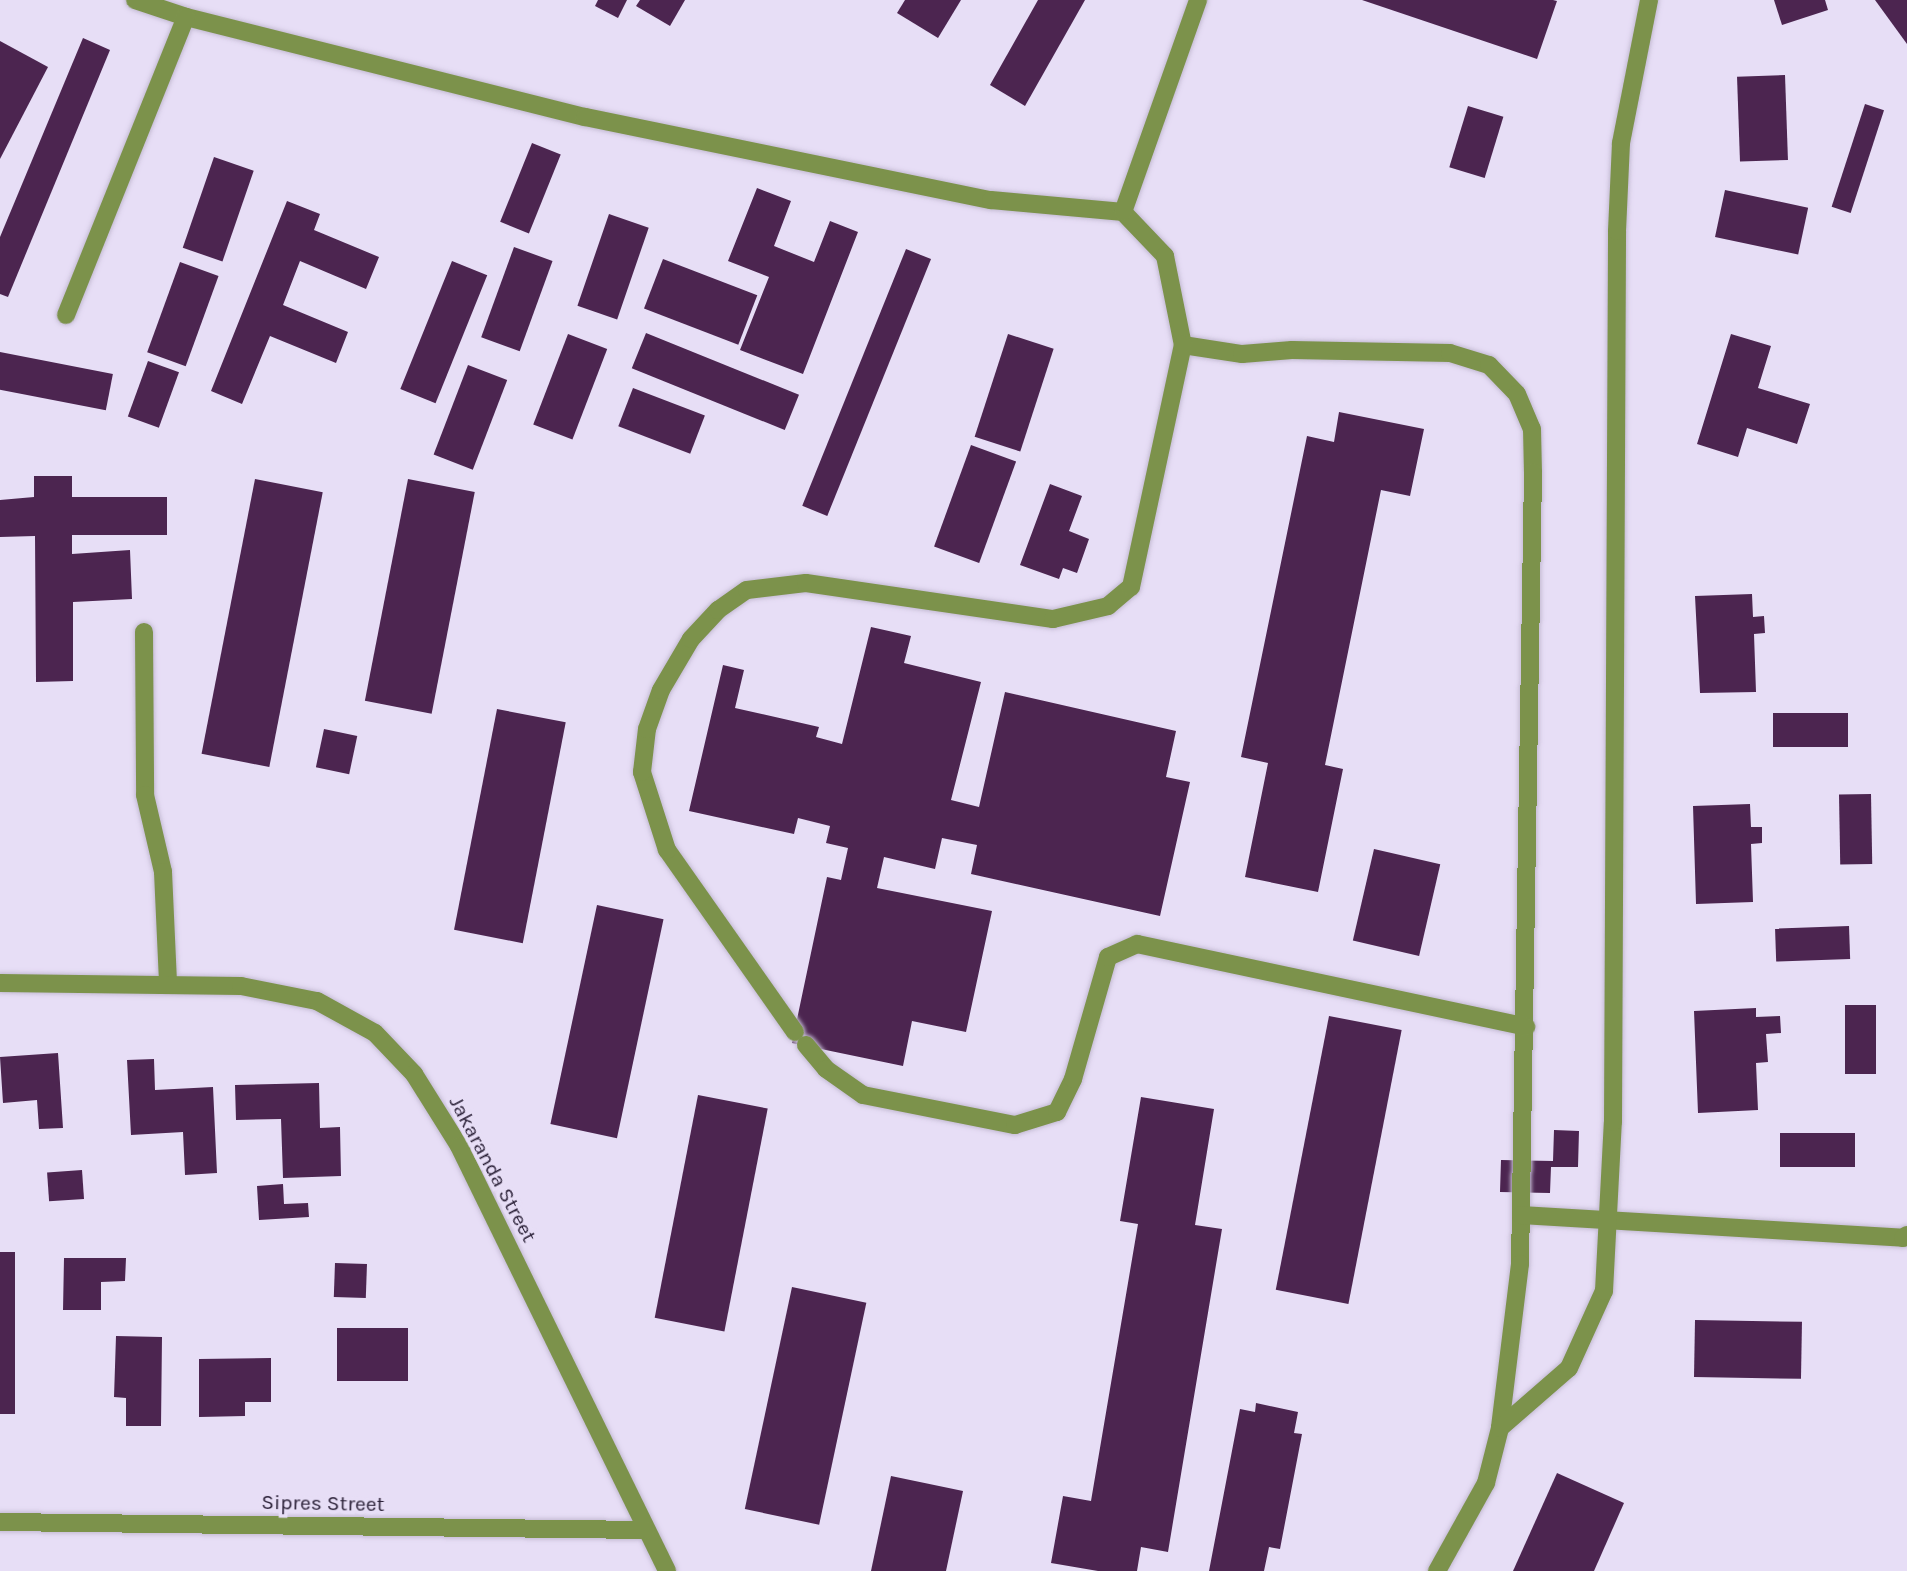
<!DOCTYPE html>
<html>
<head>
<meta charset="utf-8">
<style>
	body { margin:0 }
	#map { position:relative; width:1907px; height:1571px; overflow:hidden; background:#e7def6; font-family:Karla,sans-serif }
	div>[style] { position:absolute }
	.building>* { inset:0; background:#4c2550; transform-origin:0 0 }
	.roads { filter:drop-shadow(0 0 2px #c4bbd3) drop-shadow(0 0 2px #c4bbd3) }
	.minor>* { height:18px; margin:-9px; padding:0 9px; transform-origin:9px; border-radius:9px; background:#7c924b }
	span { translate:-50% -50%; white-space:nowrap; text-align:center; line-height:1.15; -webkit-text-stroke:7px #e7def6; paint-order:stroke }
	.street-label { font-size:21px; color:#271d34 }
</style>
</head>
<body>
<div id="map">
	<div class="building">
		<div style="clip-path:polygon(598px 0,627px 0,618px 18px,595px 6px)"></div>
		<div style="clip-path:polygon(640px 0,685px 0,670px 26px,636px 6px)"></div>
		<div style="clip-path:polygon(905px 0,961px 0,938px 38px,897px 13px)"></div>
		<div style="clip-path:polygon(1038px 0,1085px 0,1025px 106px,990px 85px)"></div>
		<div style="clip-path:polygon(1362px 0,1553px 0,1557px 1px,1537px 59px)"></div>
		<div style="clip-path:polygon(1774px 0,1825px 0,1828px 10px,1782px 25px)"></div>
		<div style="clip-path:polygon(1875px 0,1907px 0,1907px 44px)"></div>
		<div style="clip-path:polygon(83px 38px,110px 50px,8px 297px,0 294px,0 237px)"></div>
		<div style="clip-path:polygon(0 41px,48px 67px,0 159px)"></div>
		<div style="left:1785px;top:75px;width:85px;height:48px;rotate:88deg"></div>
		<div style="left:1865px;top:104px;width:20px;height:108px;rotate:18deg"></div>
		<div style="left:1468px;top:106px;width:37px;height:64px;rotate:17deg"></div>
		<div style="left:532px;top:143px;width:31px;height:85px;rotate:22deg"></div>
		<div style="left:214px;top:157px;width:42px;height:96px;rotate:19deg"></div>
		<div style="clip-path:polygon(757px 188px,791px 201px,774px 246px,814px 262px,830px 221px,858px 232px,803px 374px,740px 350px,769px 277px,728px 261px)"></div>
		<div style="left:1725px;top:190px;width:85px;height:48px;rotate:12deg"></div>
		<div style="clip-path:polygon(287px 201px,320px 214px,314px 230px,379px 257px,366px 289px,300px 261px,283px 305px,348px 332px,336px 363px,270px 336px,242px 404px,211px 391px)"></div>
		<div style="left:609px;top:214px;width:42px;height:97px;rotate:19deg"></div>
		<div style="left:514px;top:247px;width:41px;height:96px;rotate:20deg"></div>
		<div style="left:906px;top:249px;width:27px;height:277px;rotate:22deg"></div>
		<div style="left:663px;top:259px;width:101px;height:53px;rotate:21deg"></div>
		<div style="left:452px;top:261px;width:38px;height:138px;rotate:22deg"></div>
		<div style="left:180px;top:262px;width:41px;height:96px;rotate:20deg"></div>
		<div style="left:646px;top:333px;width:165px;height:38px;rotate:22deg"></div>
		<div style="left:568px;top:334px;width:42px;height:97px;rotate:21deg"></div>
		<div style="left:1008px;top:334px;width:48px;height:108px;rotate:18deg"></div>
		<div style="clip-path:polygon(1731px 334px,1771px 346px,1758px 388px,1810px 404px,1797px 444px,1747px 428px,1738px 457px,1697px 444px)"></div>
		<div style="left:0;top:352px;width:115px;height:37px;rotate:11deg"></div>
		<div style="left:148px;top:361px;width:33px;height:59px;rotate:20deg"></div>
		<div style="left:468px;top:365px;width:42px;height:96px;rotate:21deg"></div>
		<div style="left:633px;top:388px;width:77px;height:41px;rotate:21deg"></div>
		<div style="clip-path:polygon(1339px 412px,1424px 429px,1410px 496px,1381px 490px,1325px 765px,1343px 769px,1318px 892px,1245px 877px,1268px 763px,1241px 757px,1307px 436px,1334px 442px)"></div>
		<div style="left:971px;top:445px;width:48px;height:108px;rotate:20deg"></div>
		<div style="clip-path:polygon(34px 476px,72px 476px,72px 497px,167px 497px,167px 535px,72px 535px,72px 554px,130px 550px,132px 599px,73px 602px,73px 681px,36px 682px,35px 536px,0 537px,0 500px,34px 497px)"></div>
		<div style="left:255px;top:479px;width:69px;height:280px;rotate:11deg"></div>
		<div style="left:408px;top:479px;width:68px;height:226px;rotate:11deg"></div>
		<div style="clip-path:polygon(1050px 484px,1082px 496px,1069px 531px,1089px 539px,1077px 573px,1063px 568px,1059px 579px,1020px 565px)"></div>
		<div style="clip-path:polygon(1752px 594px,1753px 617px,1764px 616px,1765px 633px,1754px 634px,1756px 692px,1700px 693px,1695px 596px)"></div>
		<div style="clip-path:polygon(871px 627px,911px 636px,904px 663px,981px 682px,951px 800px,979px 807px,1005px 692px,1176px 731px,1166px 777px,1190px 782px,1160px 916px,971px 874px,977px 845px,942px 838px,935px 869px,884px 857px,877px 888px,992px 911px,966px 1032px,912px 1021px,903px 1066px,792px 1043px,827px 877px,841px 880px,848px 848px,826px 843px,830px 826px,798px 818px,794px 834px,689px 811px,723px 665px,744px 670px,735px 708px,819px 727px,816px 737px,842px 744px)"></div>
		<div style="left:497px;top:709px;width:70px;height:225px;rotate:11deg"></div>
		<div style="left:1773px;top:713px;width:75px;height:34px"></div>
		<div style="left:324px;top:729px;width:34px;height:39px;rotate:12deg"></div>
		<div style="left:1871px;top:794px;width:70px;height:32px;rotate:89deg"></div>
		<div style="clip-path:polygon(1750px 804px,1751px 827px,1762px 827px,1762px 843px,1751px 844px,1753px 902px,1696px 904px,1693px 806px)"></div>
		<div style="left:1374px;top:849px;width:68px;height:94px;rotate:13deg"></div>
		<div style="left:597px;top:905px;width:68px;height:224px;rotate:12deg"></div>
		<div style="left:1849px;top:926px;width:33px;height:74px;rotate:88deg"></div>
		<div style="left:1845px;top:1005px;width:31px;height:69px"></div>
		<div style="clip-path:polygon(1756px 1008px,1756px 1017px,1780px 1016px,1781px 1033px,1766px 1034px,1768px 1062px,1756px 1063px,1758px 1110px,1698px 1113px,1694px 1011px)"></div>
		<div style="left:1329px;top:1016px;width:74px;height:279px;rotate:11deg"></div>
		<div style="clip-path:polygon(58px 1053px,63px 1128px,39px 1129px,37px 1100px,3px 1103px,0 1057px)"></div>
		<div style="clip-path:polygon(154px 1059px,155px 1090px,213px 1087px,217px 1173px,185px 1175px,183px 1132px,131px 1135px,127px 1060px)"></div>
		<div style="clip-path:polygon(319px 1083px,320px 1128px,340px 1127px,341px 1176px,283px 1178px,281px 1119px,236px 1120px,235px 1085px)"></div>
		<div style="left:698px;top:1095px;width:71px;height:227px;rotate:11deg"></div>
		<div style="clip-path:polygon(1141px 1097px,1214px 1109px,1195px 1225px,1222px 1229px,1168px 1552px,1141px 1547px,1137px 1571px,1098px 1571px,1051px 1563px,1063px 1496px,1091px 1501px,1138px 1224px,1120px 1221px)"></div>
		<div style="clip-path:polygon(1554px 1130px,1579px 1131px,1578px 1167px,1551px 1167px,1550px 1193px,1500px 1192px,1501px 1160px,1553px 1161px)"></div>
		<div style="left:1855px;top:1133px;width:34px;height:75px;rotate:90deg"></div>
		<div style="left:82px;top:1170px;width:29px;height:35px;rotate:86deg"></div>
		<div style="clip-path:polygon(283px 1184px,284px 1204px,308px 1203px,309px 1217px,259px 1220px,257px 1186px)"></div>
		<div style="left:0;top:1252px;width:15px;height:162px"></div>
		<div style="clip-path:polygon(64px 1258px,126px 1258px,125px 1281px,101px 1282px,101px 1310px,63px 1310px)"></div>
		<div style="left:335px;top:1263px;width:32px;height:34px;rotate:2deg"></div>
		<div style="left:792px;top:1287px;width:76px;height:227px;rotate:12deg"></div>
		<div style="left:1695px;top:1320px;width:107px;height:57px;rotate:1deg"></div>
		<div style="left:337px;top:1328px;width:71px;height:53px"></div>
		<div style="clip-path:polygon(116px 1336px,162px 1337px,161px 1426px,126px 1426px,126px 1398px,114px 1397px)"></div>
		<div style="clip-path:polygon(271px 1358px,271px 1402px,245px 1402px,245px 1416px,199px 1417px,199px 1359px)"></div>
		<div style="clip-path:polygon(1256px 1403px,1298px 1412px,1294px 1433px,1302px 1434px,1280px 1549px,1269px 1547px,1264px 1571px,1209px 1571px,1240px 1409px,1255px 1412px)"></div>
		<div style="clip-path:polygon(1557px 1473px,1624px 1503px,1594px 1571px,1513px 1571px)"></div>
		<div style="clip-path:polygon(891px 1476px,963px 1491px,946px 1571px,871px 1571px)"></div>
	</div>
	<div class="roads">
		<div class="minor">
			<div style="left:135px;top:0;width:54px;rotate:18.4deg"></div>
			<div style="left:186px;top:17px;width:411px;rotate:14.1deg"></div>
			<div style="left:585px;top:117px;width:414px;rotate:11.6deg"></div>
			<div style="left:991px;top:200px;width:133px;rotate:5.2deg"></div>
			<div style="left:1123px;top:212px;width:61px;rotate:46.3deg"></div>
			<div style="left:1165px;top:256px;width:91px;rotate:78.6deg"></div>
			<div style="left:1183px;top:345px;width:60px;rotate:8.7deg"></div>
			<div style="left:1242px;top:354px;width:50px;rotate:-4.6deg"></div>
			<div style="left:1292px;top:350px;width:158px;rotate:1.1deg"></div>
			<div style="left:1450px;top:353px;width:41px;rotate:17.1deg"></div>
			<div style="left:1489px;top:365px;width:40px;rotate:46deg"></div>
			<div style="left:1517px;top:394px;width:38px;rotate:67deg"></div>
			<div style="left:1532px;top:429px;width:43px;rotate:88.7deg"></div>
			<div style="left:1533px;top:472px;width:792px;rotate:90.94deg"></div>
			<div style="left:1520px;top:1264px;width:165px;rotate:97deg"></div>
			<div style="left:1500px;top:1428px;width:57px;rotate:104.3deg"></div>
			<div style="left:1486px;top:1483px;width:101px;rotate:119.1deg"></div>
			<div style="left:1123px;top:212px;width:225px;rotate:-70.5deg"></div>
			<div style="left:66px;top:315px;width:321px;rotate:-68.1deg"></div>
			<div style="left:144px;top:632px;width:163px;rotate:89.6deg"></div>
			<div style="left:145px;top:795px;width:79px;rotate:76.8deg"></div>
			<div style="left:163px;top:872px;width:111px;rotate:87.4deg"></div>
			<div style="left:0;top:983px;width:241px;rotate:0.7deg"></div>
			<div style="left:241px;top:986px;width:77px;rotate:11.2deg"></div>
			<div style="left:317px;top:1001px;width:66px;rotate:28.9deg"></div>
			<div style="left:375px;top:1033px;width:57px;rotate:46.4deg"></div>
			<div style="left:414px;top:1074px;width:85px;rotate:58deg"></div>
			<div style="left:459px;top:1146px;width:473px;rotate:63.9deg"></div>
			<div style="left:795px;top:1032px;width:223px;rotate:-125.1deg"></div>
			<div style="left:667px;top:850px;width:82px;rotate:-107.8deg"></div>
			<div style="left:642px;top:772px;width:43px;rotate:-83.4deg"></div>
			<div style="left:647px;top:729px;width:41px;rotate:-70.3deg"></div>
			<div style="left:661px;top:690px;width:59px;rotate:-59.5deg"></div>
			<div style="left:691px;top:639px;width:40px;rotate:-47deg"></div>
			<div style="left:718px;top:610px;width:35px;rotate:-35deg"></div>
			<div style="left:747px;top:590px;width:59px;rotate:-6.8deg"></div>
			<div style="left:806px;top:583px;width:250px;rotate:8.3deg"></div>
			<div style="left:1053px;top:619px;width:57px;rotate:-13.3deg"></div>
			<div style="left:1108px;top:606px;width:30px;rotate:-40deg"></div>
			<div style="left:1131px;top:587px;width:248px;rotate:-77.9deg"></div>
			<div style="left:806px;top:1045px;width:31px;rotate:50deg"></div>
			<div style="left:826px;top:1069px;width:45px;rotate:35.1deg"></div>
			<div style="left:863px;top:1095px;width:155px;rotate:11.2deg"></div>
			<div style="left:1015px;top:1125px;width:44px;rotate:-17.2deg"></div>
			<div style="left:1057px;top:1112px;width:37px;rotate:-64deg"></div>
			<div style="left:1073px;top:1079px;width:127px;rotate:-74deg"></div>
			<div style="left:1108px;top:957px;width:32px;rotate:-24deg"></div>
			<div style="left:1137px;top:944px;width:398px;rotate:12deg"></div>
			<div style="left:1521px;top:1215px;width:383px;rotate:3.4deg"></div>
			<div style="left:1903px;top:1238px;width:5px;rotate:-37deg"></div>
			<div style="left:1500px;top:1428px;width:91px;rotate:-41deg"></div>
			<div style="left:1569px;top:1368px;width:85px;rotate:-65.6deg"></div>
			<div style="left:1604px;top:1291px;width:169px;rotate:-87deg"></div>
			<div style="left:1613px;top:1122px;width:891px;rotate:-89.74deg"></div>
			<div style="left:1617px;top:231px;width:88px;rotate:-87.4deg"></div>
			<div style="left:1621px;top:143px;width:146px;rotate:-78.9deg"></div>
			<div style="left:0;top:1522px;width:646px;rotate:0.71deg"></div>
		</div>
	</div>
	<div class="street-label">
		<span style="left:493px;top:1169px;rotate:62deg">Jakaranda Street</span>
		<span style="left:323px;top:1503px;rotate:1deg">Sipres Street</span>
	</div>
</div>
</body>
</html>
